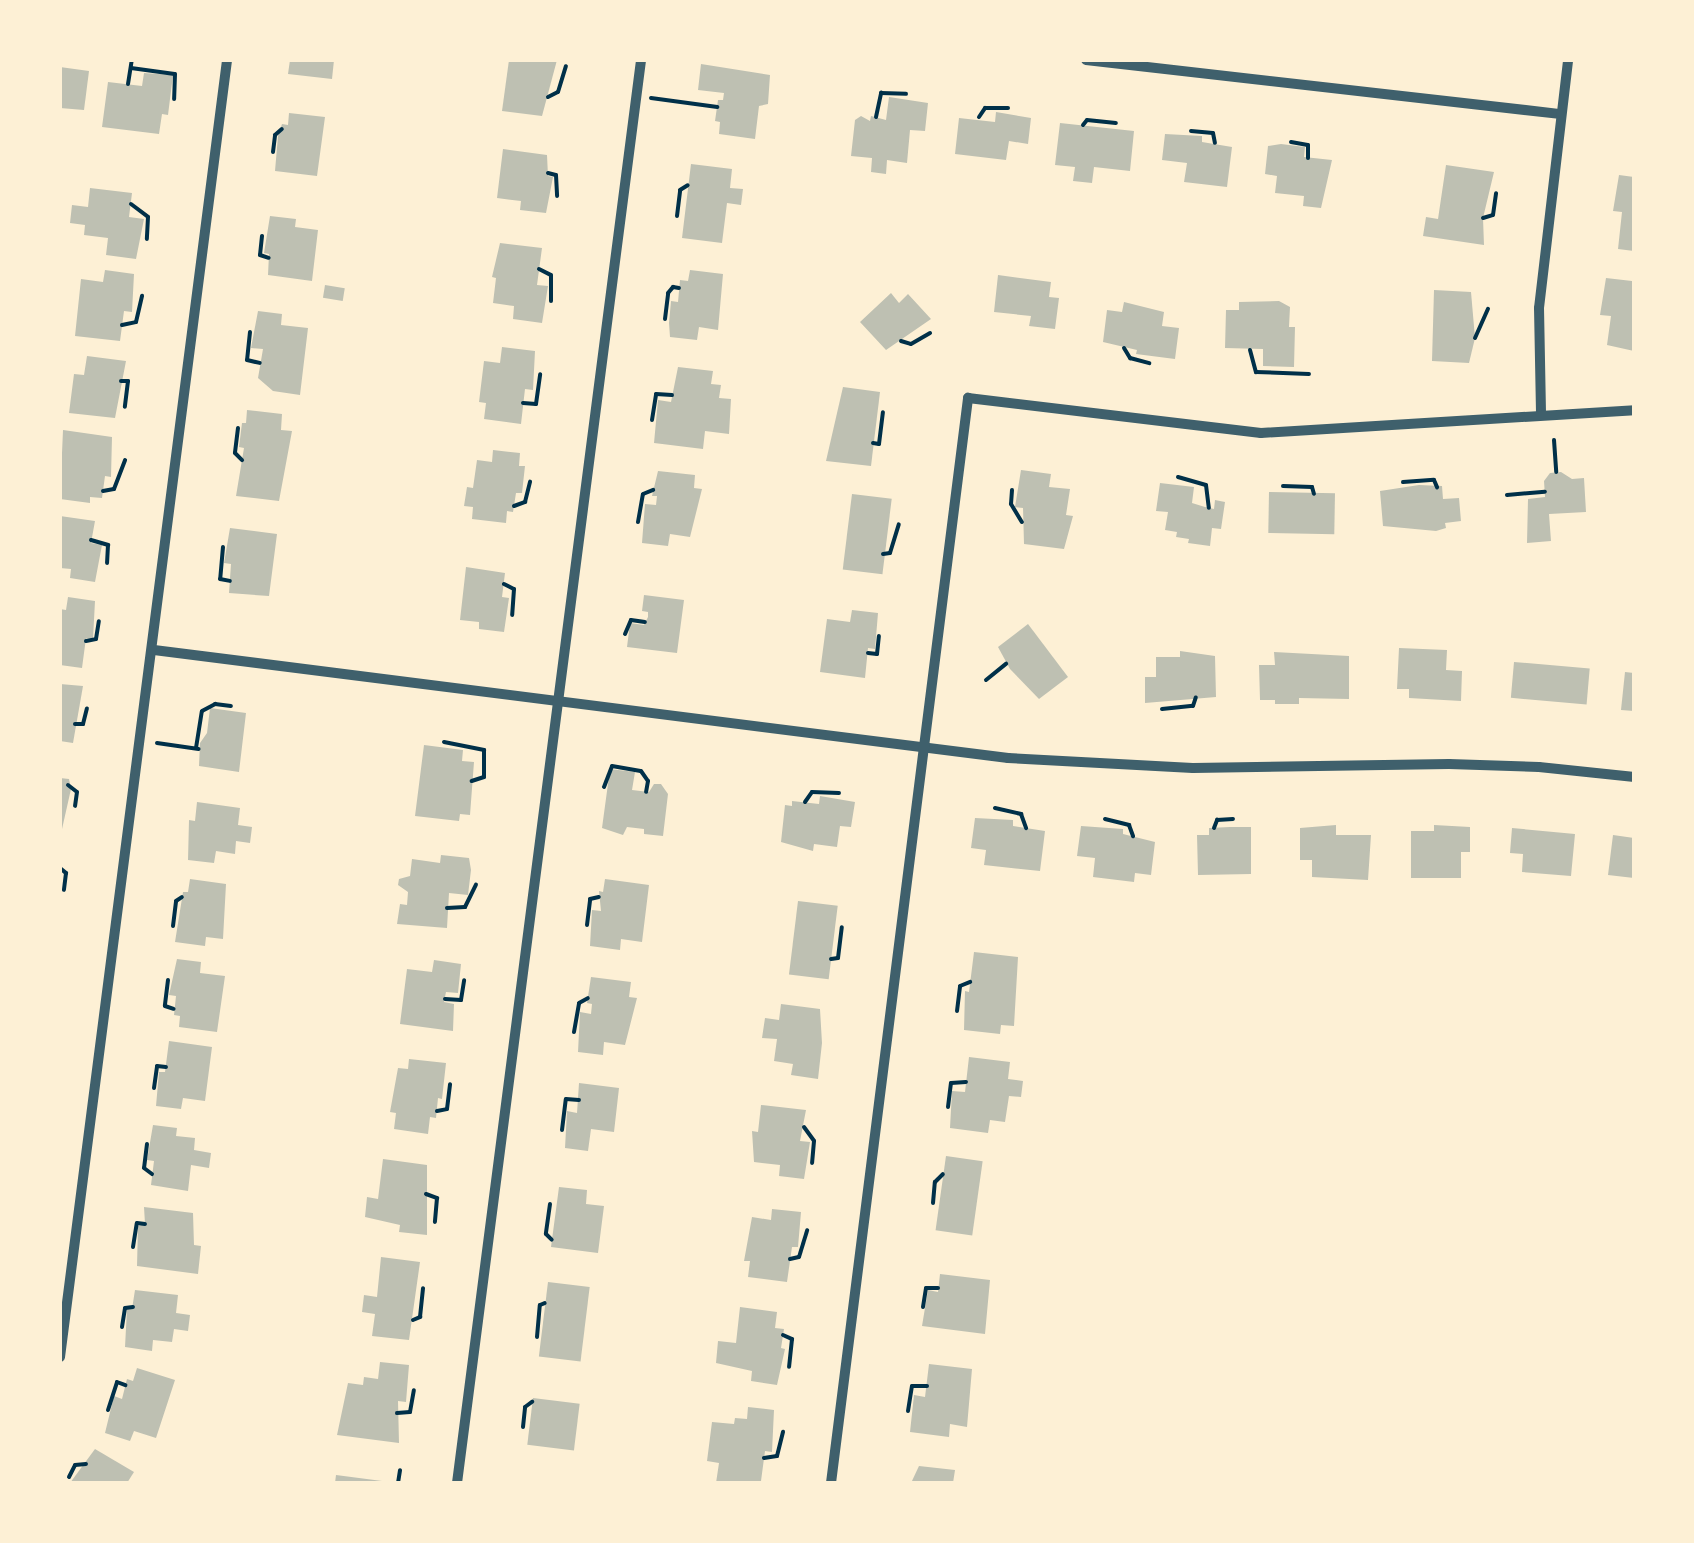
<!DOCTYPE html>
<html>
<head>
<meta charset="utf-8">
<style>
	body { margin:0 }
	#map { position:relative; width:1694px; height:1543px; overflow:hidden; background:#fdf0d5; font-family:"Titillium Web",sans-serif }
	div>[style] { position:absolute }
	.building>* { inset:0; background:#bec0b2; transform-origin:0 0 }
	.path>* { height:4px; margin:-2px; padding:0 2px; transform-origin:2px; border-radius:2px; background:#003049 }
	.minor>* { height:10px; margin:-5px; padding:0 5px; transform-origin:5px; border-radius:5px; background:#3f606c }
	span { translate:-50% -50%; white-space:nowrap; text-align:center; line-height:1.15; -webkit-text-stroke:8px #fdf0d5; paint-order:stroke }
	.frame { position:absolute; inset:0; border:62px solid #fdf0d5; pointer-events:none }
</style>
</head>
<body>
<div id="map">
	<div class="building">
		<div style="clip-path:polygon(290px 60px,334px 60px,332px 79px,288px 74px)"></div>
		<div style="clip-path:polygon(509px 60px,557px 60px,542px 116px,502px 111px)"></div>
		<div style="clip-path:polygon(701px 64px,770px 75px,768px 104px,759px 106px,755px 139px,719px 134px,720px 122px,715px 121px,718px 100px,723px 100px,724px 93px,698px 90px)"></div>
		<div style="clip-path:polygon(60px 67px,89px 71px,84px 110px,60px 108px)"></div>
		<div style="clip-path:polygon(144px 73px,173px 75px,168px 115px,162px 114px,159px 134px,102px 127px,108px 82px,142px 86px)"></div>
		<div style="clip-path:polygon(889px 97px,928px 103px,925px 131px,910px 130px,907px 163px,887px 160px,886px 174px,871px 172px,872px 158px,851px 156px,855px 120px,861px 116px,870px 121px,871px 116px,886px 120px)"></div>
		<div style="clip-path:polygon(996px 112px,1031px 118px,1028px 144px,1009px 141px,1006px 160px,955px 154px,959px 118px,995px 122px)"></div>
		<div style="clip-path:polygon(289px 113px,325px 117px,317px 176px,275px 171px,278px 136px,282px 124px,288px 125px)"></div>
		<div style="clip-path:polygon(1060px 123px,1134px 131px,1130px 171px,1094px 167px,1092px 183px,1073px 181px,1075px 167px,1055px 165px)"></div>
		<div style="clip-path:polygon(1165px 134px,1202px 136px,1202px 142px,1232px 147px,1227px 187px,1184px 182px,1187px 163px,1162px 160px)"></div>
		<div style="clip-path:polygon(1281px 144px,1305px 147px,1304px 157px,1332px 160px,1321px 208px,1303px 206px,1304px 196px,1275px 193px,1277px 176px,1265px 174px,1268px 146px)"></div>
		<div style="clip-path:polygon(503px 149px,547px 155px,548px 176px,553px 177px,546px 213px,520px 210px,521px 201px,497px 198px)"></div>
		<div style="clip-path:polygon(691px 164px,732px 169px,730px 188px,743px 189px,741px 205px,727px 203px,722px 243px,682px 238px)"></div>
		<div style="clip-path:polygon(1446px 165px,1494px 172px,1483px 218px,1484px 245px,1423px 236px,1426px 217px,1438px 219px)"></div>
		<div style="clip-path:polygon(1619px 175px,1634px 177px,1634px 251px,1618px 249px,1622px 212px,1613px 211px)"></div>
		<div style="clip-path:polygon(90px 188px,132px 193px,129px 217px,144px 219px,136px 259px,106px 255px,108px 238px,84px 235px,85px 225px,70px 223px,72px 205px,88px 207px)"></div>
		<div style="clip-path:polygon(270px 216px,296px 219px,295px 227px,318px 230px,312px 281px,268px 275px,269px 254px,264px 253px)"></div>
		<div style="clip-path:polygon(500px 243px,542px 248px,537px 285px,548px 286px,542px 323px,513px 319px,514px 306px,493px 303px,496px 278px,492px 277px)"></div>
		<div style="clip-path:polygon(105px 270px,134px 274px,132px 312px,124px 311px,120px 341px,75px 336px,81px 279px,103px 282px)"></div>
		<div style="clip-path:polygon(690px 270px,723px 274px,718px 330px,699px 327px,697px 340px,670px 337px,669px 323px,671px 301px,678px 302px,680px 280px,688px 281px)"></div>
		<div style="clip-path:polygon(998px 275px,1051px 282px,1049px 297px,1059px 298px,1055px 329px,1029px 326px,1031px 316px,994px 312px)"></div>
		<div style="clip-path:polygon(1606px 278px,1632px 281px,1634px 351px,1607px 345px,1611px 316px,1600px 315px)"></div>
		<div style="left:325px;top:285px;width:20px;height:13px;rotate:9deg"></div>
		<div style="clip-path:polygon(1434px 290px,1471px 292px,1475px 338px,1469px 363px,1432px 361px)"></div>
		<div style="clip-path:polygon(891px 293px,899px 303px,908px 294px,931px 319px,886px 350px,860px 322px)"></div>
		<div style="clip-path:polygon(1279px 301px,1290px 307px,1289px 327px,1295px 327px,1294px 367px,1263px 366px,1263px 349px,1225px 348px,1226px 310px,1239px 310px,1239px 302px)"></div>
		<div style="clip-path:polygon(1124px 302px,1164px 312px,1162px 326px,1179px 328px,1175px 359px,1136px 354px,1137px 350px,1103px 342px,1107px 310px,1122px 312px)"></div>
		<div style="clip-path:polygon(258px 311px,282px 314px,281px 325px,308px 328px,300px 395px,273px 391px,258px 378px,263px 349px,251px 348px)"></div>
		<div style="clip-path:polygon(502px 347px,535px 351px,533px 390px,525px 389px,521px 424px,484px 419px,486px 403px,479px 402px,484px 361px,500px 363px)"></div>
		<div style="clip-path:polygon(87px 356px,126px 361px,115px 418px,69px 413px,74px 374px,84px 375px)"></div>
		<div style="clip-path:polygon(678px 367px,713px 371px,711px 384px,721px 385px,719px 398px,731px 399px,729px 434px,705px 431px,703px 449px,654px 443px,658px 400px,671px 402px)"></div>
		<div style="clip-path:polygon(843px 387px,880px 392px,871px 466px,826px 461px)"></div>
		<div style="clip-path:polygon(247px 410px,282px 414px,281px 430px,292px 431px,279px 501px,236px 496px,244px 448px,239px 447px,242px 423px,246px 423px)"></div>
		<div style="clip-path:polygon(63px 430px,112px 437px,111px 477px,105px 476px,102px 498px,90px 497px,90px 503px,60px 499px)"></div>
		<div style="clip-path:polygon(493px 450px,520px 453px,519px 466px,525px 466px,522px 493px,516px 493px,513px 512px,507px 511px,506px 523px,472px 519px,473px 507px,464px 506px,467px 487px,473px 488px,477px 460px,492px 462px)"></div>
		<div style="clip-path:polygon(1021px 470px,1051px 474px,1049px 487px,1070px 489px,1066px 515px,1073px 516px,1064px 549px,1024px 544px,1023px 508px,1015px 507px)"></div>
		<div style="clip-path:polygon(658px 471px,695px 475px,694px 488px,702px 489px,690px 537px,670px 534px,668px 546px,642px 543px,645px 504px,656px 505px,657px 496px,652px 496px)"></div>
		<div style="clip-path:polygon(1561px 472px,1572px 479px,1584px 478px,1586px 512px,1549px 514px,1551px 541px,1527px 543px,1528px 499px,1545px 497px,1544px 481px,1550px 473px)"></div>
		<div style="clip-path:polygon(1160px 483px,1194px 487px,1192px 503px,1205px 507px,1214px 509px,1215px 500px,1225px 502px,1221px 529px,1212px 528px,1210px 546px,1188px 543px,1189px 539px,1176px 537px,1177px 532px,1165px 530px,1168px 512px,1156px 511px)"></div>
		<div style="clip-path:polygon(1419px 485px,1442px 486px,1443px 499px,1459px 498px,1461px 521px,1445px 523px,1446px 528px,1436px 531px,1383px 526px,1380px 491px)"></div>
		<div style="left:1269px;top:492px;width:66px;height:41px;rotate:1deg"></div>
		<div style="left:852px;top:494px;width:40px;height:76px;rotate:7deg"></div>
		<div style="clip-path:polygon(60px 516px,95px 521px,91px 543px,102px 545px,95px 582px,70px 578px,71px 569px,60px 568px)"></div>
		<div style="clip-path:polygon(230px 528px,277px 534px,269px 596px,229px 593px,231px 564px,224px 563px)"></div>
		<div style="clip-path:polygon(466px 567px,505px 573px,502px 597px,509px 598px,504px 632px,479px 629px,479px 622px,460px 620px)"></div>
		<div style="clip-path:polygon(644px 595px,684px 600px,677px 653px,627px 647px,630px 623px,644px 625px,648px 617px,648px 612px,642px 611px)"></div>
		<div style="clip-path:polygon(68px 597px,95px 601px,93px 639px,86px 638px,82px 668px,60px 665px,60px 609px,66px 610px)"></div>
		<div style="clip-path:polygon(852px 610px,878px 613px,875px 649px,868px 648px,865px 678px,820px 672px,827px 619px,850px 622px)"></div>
		<div style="clip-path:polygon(1028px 624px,1068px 677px,1039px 699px,1010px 669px,998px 647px)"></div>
		<div style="clip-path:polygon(1399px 648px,1447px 650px,1446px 670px,1462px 671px,1461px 701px,1409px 698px,1409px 689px,1397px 689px)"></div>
		<div style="clip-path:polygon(1180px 651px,1215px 656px,1216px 697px,1145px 703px,1145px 677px,1156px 677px,1156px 657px,1180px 657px)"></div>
		<div style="clip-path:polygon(1274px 652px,1349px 656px,1349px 699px,1299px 698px,1299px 704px,1275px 704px,1275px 700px,1260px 700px,1259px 665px,1275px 665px)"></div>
		<div style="left:1514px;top:662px;width:76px;height:36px;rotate:5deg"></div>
		<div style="clip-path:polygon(1625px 672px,1634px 673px,1634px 711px,1621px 710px)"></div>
		<div style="clip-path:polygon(60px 684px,83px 686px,73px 743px,60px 741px)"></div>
		<div style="clip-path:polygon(210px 708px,246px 713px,239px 772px,199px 766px,200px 743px,207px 733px)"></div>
		<div style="clip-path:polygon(424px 745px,463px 750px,462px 761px,474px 762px,470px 815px,460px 814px,459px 821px,415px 816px)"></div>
		<div style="clip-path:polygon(610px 769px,635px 772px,632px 790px,649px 792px,654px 784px,661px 784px,668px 794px,663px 836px,644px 834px,644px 829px,627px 827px,623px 835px,602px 828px)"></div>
		<div style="clip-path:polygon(60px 778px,69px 779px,71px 789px,62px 829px)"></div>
		<div style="clip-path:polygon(820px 796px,855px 802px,851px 827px,840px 826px,837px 847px,814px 844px,813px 851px,781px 842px,785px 805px,792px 806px,792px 801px,819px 804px)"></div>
		<div style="clip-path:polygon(197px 802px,240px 808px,238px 825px,252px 827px,250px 843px,236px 841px,235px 854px,216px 851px,214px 863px,188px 860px,189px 820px,195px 821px)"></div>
		<div style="clip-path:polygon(975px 818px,1013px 820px,1013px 826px,1045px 831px,1040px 871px,984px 865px,986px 850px,971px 848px)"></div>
		<div style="clip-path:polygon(1336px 825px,1336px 835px,1371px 835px,1368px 880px,1312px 877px,1312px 860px,1300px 860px,1300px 828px)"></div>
		<div style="clip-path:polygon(1434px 825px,1470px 827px,1470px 852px,1461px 852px,1461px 878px,1411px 878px,1411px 831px,1434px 831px)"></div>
		<div style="clip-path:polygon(1081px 826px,1123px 829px,1123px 834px,1155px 842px,1151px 875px,1135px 873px,1134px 882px,1093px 877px,1095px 858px,1077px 856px)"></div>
		<div style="clip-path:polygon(1230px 827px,1251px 827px,1251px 874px,1198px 875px,1197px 835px,1209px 835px,1209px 828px)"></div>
		<div style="clip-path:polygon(1512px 828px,1575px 834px,1571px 876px,1522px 872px,1523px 854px,1510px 853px)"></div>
		<div style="clip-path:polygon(1613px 835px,1634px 838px,1634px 878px,1608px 875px)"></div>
		<div style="clip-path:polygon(441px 855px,469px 858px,471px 870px,468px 895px,449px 893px,447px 928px,397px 924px,400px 904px,407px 905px,408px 892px,398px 885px,399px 879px,410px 876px,412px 859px,440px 863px)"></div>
		<div style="clip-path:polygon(190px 879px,226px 884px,223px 939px,206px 937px,205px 946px,175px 942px,183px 892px,188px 892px)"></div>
		<div style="clip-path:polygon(605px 879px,649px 885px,642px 942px,621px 939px,620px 950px,590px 946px,592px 910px,601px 911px,599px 891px,603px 892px)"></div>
		<div style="left:798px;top:901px;width:40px;height:74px;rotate:7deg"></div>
		<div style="clip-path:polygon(974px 952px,1018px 957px,1014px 1026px,1001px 1025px,1000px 1034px,964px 1030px,965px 991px,969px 992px)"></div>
		<div style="clip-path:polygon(177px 959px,201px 962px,200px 973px,225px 976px,217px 1032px,179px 1027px,180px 1016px,174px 1015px,176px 996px,169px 995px)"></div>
		<div style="clip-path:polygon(434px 960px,461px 964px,458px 993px,446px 992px,444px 1002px,454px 1004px,453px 1031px,400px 1024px,407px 969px,432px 972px)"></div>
		<div style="clip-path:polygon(591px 977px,631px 982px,629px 997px,637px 998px,625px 1045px,604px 1042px,603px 1055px,578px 1052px,580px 1012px,591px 1014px,592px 1004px,587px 1003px)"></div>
		<div style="clip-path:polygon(781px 1004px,820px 1009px,822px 1043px,818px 1079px,791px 1075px,793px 1064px,774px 1061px,777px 1039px,762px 1038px,765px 1018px,779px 1020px)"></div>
		<div style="clip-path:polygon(169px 1041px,212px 1047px,205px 1101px,183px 1098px,181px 1109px,156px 1106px,159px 1072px,165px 1072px)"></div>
		<div style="clip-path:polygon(969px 1057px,1010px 1062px,1008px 1079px,1023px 1081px,1021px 1097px,1009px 1096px,1005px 1122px,990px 1120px,988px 1133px,950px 1128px,952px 1091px,965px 1092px)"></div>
		<div style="clip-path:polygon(409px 1059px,446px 1063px,442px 1099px,438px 1098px,436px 1118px,430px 1117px,428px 1134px,394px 1129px,396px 1113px,390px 1112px,398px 1068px,408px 1069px)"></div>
		<div style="clip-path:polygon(579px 1083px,619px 1088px,614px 1132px,591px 1129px,588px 1151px,565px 1148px,567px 1111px,577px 1113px)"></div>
		<div style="clip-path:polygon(761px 1105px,806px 1110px,800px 1141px,810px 1142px,804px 1179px,779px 1176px,780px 1165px,754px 1162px,752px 1131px,758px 1132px)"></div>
		<div style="clip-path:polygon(153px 1125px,177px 1128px,176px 1136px,195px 1138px,194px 1150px,211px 1153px,209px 1168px,191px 1165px,188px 1191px,151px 1185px,154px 1161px,147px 1160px)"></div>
		<div style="left:946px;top:1156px;width:37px;height:75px;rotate:8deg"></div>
		<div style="clip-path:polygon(383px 1159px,427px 1165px,427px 1235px,399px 1232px,400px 1225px,365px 1217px,367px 1197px,378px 1199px)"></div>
		<div style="clip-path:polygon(559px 1187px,587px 1190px,586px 1204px,604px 1206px,598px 1253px,551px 1247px)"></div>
		<div style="clip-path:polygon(144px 1207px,193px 1213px,194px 1245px,201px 1246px,198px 1274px,137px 1266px,138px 1226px,145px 1224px)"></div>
		<div style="clip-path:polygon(772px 1209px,801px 1212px,798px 1247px,792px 1247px,787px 1282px,748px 1277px,750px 1261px,744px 1261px,752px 1217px,771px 1220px)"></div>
		<div style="clip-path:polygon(381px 1257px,420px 1262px,409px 1340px,372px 1336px,375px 1314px,362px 1312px,364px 1295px,377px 1297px)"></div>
		<div style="clip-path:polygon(940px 1274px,990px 1280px,985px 1334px,922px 1326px,928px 1290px,938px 1292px)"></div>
		<div style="left:548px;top:1282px;width:42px;height:75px;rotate:7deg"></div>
		<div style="clip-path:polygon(135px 1290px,178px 1295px,176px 1313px,190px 1315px,188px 1331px,174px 1329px,172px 1342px,153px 1340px,152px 1351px,125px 1347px,127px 1309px,132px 1309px)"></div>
		<div style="clip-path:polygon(740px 1307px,777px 1312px,775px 1328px,784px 1329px,781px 1348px,785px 1349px,777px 1385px,751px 1381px,752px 1371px,716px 1363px,718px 1341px,736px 1343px)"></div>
		<div style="clip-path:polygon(380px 1362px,409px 1365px,406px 1402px,398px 1401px,399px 1443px,337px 1435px,348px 1383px,363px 1385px,364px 1377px,378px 1379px)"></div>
		<div style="clip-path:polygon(929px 1364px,972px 1369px,967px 1427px,950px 1424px,949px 1437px,910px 1432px,914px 1395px,925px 1397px)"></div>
		<div style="clip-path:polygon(137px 1368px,175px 1380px,156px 1438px,134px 1431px,130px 1441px,105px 1433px,114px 1396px,122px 1399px,127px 1379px,133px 1381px)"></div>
		<div style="left:533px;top:1398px;width:47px;height:47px;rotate:7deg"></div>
		<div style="clip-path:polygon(748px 1407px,774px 1410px,772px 1452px,765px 1451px,761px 1481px,716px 1483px,719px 1463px,707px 1461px,712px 1422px,734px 1424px,735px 1418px,747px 1419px)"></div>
		<div style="clip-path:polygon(95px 1449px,134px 1472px,127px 1483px,70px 1483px)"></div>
		<div style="clip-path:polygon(919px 1466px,955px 1470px,953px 1483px,911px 1483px)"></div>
		<div style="clip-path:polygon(336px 1475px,382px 1481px,382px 1483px,335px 1483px)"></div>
	</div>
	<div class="path">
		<div style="left:131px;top:68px;width:44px;rotate:7.8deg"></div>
		<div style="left:175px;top:74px;width:25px;rotate:92deg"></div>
		<div style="left:128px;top:84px;width:24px;rotate:-81deg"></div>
		<div style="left:548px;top:97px;width:11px;rotate:-27deg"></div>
		<div style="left:558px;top:92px;width:27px;rotate:-73deg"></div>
		<div style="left:651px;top:98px;width:67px;rotate:7.8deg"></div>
		<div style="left:876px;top:117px;width:25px;rotate:-78deg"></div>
		<div style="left:881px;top:93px;width:25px;rotate:2deg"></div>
		<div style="left:979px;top:117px;width:11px;rotate:-56deg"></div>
		<div style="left:985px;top:108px;width:23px"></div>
		<div style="left:1083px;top:125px;width:6px;rotate:-51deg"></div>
		<div style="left:1087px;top:120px;width:29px;rotate:6deg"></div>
		<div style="left:1191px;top:131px;width:22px;rotate:5deg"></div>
		<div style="left:1213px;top:133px;width:10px;rotate:79deg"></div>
		<div style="left:1291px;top:142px;width:17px;rotate:10deg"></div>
		<div style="left:1308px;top:145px;width:13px;rotate:90deg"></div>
		<div style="left:273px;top:152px;width:17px;rotate:-83deg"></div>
		<div style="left:275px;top:135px;width:9px;rotate:-41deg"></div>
		<div style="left:548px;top:173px;width:8px;rotate:14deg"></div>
		<div style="left:556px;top:175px;width:21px;rotate:87deg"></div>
		<div style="left:131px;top:204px;width:21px;rotate:37deg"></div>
		<div style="left:148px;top:217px;width:22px;rotate:93deg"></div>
		<div style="left:677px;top:216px;width:26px;rotate:-83deg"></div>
		<div style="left:680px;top:190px;width:9px;rotate:-32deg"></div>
		<div style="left:1483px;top:218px;width:10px;rotate:-17deg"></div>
		<div style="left:1493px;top:215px;width:22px;rotate:-82deg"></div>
		<div style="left:262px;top:236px;width:19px;rotate:96deg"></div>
		<div style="left:260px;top:255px;width:9px;rotate:18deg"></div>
		<div style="left:539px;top:269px;width:13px;rotate:27deg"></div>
		<div style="left:551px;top:275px;width:26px;rotate:90deg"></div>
		<div style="left:665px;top:319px;width:26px;rotate:-83deg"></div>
		<div style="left:668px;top:293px;width:8px;rotate:-50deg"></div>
		<div style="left:673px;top:287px;width:6px;rotate:9deg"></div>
		<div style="left:122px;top:325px;width:14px;rotate:-12deg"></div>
		<div style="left:136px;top:322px;width:27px;rotate:-77deg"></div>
		<div style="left:250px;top:332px;width:28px;rotate:96deg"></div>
		<div style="left:247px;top:360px;width:13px;rotate:13deg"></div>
		<div style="left:1475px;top:338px;width:32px;rotate:-66deg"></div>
		<div style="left:901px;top:341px;width:10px;rotate:17deg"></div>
		<div style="left:911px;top:344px;width:22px;rotate:-30deg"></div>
		<div style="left:1124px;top:348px;width:12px;rotate:59deg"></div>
		<div style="left:1130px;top:358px;width:20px;rotate:15deg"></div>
		<div style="left:1250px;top:350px;width:23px;rotate:75deg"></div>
		<div style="left:1256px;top:372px;width:53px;rotate:2.2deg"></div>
		<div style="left:121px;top:381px;width:7px"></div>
		<div style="left:128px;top:381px;width:26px;rotate:97deg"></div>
		<div style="left:523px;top:403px;width:13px;rotate:4deg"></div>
		<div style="left:536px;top:404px;width:30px;rotate:-82deg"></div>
		<div style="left:652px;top:420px;width:26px;rotate:-81deg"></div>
		<div style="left:656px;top:394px;width:16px;rotate:4deg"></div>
		<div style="left:238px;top:428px;width:25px;rotate:97deg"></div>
		<div style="left:235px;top:453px;width:10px;rotate:45deg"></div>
		<div style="left:1554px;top:440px;width:32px;rotate:86deg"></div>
		<div style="left:873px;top:443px;width:6px;rotate:9deg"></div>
		<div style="left:879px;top:444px;width:32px;rotate:-83deg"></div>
		<div style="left:1178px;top:477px;width:29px;rotate:16deg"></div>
		<div style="left:1206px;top:485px;width:23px;rotate:83deg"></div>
		<div style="left:1403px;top:482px;width:31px;rotate:-4deg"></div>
		<div style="left:1434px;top:480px;width:8px;rotate:67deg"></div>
		<div style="left:1283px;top:486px;width:29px;rotate:2deg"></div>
		<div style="left:1312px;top:487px;width:7px;rotate:74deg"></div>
		<div style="left:1012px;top:490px;width:14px;rotate:94deg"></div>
		<div style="left:1011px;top:504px;width:21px;rotate:59deg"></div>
		<div style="left:103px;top:491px;width:11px;rotate:-10deg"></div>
		<div style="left:114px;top:489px;width:31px;rotate:-69deg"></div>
		<div style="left:1507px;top:495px;width:38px;rotate:-5deg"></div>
		<div style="left:514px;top:506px;width:12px;rotate:-20deg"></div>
		<div style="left:525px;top:502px;width:21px;rotate:-76deg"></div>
		<div style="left:638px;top:522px;width:28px;rotate:-80deg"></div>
		<div style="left:643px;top:494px;width:11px;rotate:-22deg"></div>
		<div style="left:91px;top:540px;width:18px;rotate:16deg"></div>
		<div style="left:108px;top:545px;width:18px;rotate:93deg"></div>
		<div style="left:223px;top:547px;width:32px;rotate:95deg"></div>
		<div style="left:220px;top:579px;width:10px;rotate:11deg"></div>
		<div style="left:883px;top:554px;width:7px;rotate:-8deg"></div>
		<div style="left:890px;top:553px;width:30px;rotate:-73deg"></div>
		<div style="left:504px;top:584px;width:11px;rotate:27deg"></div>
		<div style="left:514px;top:589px;width:26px;rotate:94deg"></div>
		<div style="left:625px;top:634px;width:15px;rotate:-67deg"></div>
		<div style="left:631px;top:620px;width:14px;rotate:8deg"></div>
		<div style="left:86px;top:641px;width:10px;rotate:-11deg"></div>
		<div style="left:96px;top:639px;width:18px;rotate:-81deg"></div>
		<div style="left:868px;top:653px;width:9px;rotate:6deg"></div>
		<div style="left:877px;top:654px;width:18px;rotate:-84deg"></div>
		<div style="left:986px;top:680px;width:26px;rotate:-39deg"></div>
		<div style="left:1162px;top:709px;width:31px;rotate:-6deg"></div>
		<div style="left:1193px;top:706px;width:9px;rotate:-72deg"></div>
		<div style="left:75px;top:724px;width:8px"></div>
		<div style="left:83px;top:724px;width:16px;rotate:-76deg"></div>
		<div style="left:444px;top:742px;width:41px;rotate:11.3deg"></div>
		<div style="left:484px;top:750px;width:27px;rotate:90deg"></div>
		<div style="left:484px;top:777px;width:13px;rotate:162deg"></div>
		<div style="left:157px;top:743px;width:42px;rotate:8.1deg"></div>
		<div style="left:196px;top:748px;width:37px;rotate:-81deg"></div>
		<div style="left:202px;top:711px;width:15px;rotate:-28deg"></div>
		<div style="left:215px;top:704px;width:16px;rotate:7deg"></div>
		<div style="left:68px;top:785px;width:11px;rotate:38deg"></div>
		<div style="left:77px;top:792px;width:14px;rotate:98deg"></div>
		<div style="left:604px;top:787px;width:22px;rotate:-69deg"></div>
		<div style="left:612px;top:766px;width:29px;rotate:10deg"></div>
		<div style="left:641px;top:771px;width:12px;rotate:55deg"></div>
		<div style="left:648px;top:781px;width:11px;rotate:100deg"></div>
		<div style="left:805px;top:802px;width:12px;rotate:-55deg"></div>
		<div style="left:812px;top:792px;width:27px;rotate:2deg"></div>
		<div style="left:995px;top:808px;width:27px;rotate:13deg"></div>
		<div style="left:1021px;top:814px;width:15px;rotate:70deg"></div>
		<div style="left:1105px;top:819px;width:25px;rotate:14deg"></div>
		<div style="left:1129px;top:825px;width:12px;rotate:70deg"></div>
		<div style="left:1214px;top:828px;width:9px;rotate:-69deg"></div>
		<div style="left:1217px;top:820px;width:16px;rotate:-4deg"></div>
		<div style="left:60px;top:868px;width:8px;rotate:40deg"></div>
		<div style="left:66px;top:873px;width:17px;rotate:97deg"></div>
		<div style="left:447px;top:908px;width:18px;rotate:-3deg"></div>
		<div style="left:465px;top:907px;width:25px;rotate:-64deg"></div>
		<div style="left:587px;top:925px;width:26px;rotate:-83deg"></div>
		<div style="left:590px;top:899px;width:9px;rotate:-13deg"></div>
		<div style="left:173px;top:926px;width:25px;rotate:-83deg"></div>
		<div style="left:176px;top:901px;width:7px;rotate:-34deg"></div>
		<div style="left:60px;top:958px;width:1px;rotate:90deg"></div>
		<div style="left:831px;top:959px;width:7px;rotate:-8deg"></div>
		<div style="left:838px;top:958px;width:31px;rotate:-83deg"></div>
		<div style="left:168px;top:980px;width:26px;rotate:97deg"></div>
		<div style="left:165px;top:1006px;width:9px;rotate:18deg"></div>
		<div style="left:445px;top:999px;width:16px;rotate:4deg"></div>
		<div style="left:461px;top:1000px;width:20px;rotate:-81deg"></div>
		<div style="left:957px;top:1011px;width:25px;rotate:-83deg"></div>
		<div style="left:960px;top:986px;width:11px;rotate:-22deg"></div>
		<div style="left:574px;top:1032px;width:29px;rotate:-80deg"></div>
		<div style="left:579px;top:1003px;width:10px;rotate:-29deg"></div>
		<div style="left:154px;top:1088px;width:22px;rotate:-82deg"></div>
		<div style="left:157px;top:1066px;width:9px;rotate:6deg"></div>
		<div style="left:948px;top:1107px;width:24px;rotate:-83deg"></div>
		<div style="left:951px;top:1083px;width:15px;rotate:-4deg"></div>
		<div style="left:437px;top:1111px;width:10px;rotate:-11deg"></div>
		<div style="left:447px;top:1109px;width:25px;rotate:-83deg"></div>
		<div style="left:804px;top:1127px;width:17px;rotate:54deg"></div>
		<div style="left:814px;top:1141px;width:22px;rotate:95deg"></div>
		<div style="left:562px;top:1130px;width:31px;rotate:-83deg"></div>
		<div style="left:566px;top:1099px;width:13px;rotate:4deg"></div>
		<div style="left:147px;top:1144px;width:24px;rotate:97deg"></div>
		<div style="left:144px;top:1168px;width:10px;rotate:37deg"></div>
		<div style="left:426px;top:1194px;width:12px;rotate:20deg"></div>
		<div style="left:437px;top:1198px;width:24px;rotate:95deg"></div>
		<div style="left:933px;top:1203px;width:21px;rotate:-85deg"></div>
		<div style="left:935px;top:1182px;width:11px;rotate:-45deg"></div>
		<div style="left:550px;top:1204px;width:30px;rotate:98deg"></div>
		<div style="left:546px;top:1234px;width:8px;rotate:45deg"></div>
		<div style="left:133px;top:1247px;width:24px;rotate:-81deg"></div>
		<div style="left:137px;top:1223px;width:8px;rotate:7deg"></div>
		<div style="left:790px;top:1259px;width:9px;rotate:-13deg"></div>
		<div style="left:799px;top:1257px;width:28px;rotate:-73deg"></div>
		<div style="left:923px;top:1307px;width:19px;rotate:-81deg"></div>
		<div style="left:926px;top:1288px;width:12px"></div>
		<div style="left:413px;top:1320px;width:8px;rotate:-23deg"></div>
		<div style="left:420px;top:1317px;width:29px;rotate:-84deg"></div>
		<div style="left:122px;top:1327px;width:19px;rotate:-81deg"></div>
		<div style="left:125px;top:1308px;width:8px;rotate:-7deg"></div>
		<div style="left:783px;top:1335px;width:10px;rotate:24deg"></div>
		<div style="left:792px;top:1339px;width:28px;rotate:96deg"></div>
		<div style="left:537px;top:1337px;width:32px;rotate:-85deg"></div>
		<div style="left:540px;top:1305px;width:5px;rotate:-22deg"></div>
		<div style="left:108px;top:1410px;width:29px;rotate:-72deg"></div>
		<div style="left:117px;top:1382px;width:9px;rotate:21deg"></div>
		<div style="left:908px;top:1411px;width:25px;rotate:-81deg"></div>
		<div style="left:912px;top:1386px;width:15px"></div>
		<div style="left:397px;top:1413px;width:13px;rotate:-4deg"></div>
		<div style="left:410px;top:1412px;width:22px;rotate:-80deg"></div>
		<div style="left:523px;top:1427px;width:20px;rotate:-84deg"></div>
		<div style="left:525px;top:1407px;width:9px;rotate:-36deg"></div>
		<div style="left:764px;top:1458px;width:13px;rotate:-9deg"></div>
		<div style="left:777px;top:1456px;width:25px;rotate:-76deg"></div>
		<div style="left:69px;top:1477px;width:13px;rotate:-63deg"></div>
		<div style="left:75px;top:1465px;width:11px;rotate:-5deg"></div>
		<div style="left:398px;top:1483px;width:13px;rotate:-81deg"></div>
		<div style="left:907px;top:1483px;width:2px"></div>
	</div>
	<div class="minor">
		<div style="left:1086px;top:60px;width:478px;rotate:6.5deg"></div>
		<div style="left:1541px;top:412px;width:104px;rotate:-91.1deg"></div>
		<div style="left:1539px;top:308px;width:250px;rotate:-83.3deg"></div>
		<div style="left:154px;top:650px;width:861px;rotate:7.21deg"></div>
		<div style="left:1008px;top:758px;width:185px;rotate:3.1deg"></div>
		<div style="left:1193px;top:768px;width:256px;rotate:-0.9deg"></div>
		<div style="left:1449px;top:764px;width:90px;rotate:1.9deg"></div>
		<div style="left:1539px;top:767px;width:96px;rotate:6deg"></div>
		<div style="left:60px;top:1357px;width:1308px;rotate:-82.66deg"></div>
		<div style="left:457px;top:1483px;width:1435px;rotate:-82.63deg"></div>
		<div style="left:831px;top:1483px;width:1094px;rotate:-82.8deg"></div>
		<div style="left:968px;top:398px;width:295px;rotate:6.8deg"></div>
		<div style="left:1261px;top:433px;width:374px;rotate:-3.5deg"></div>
	</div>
	<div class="frame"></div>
</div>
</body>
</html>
